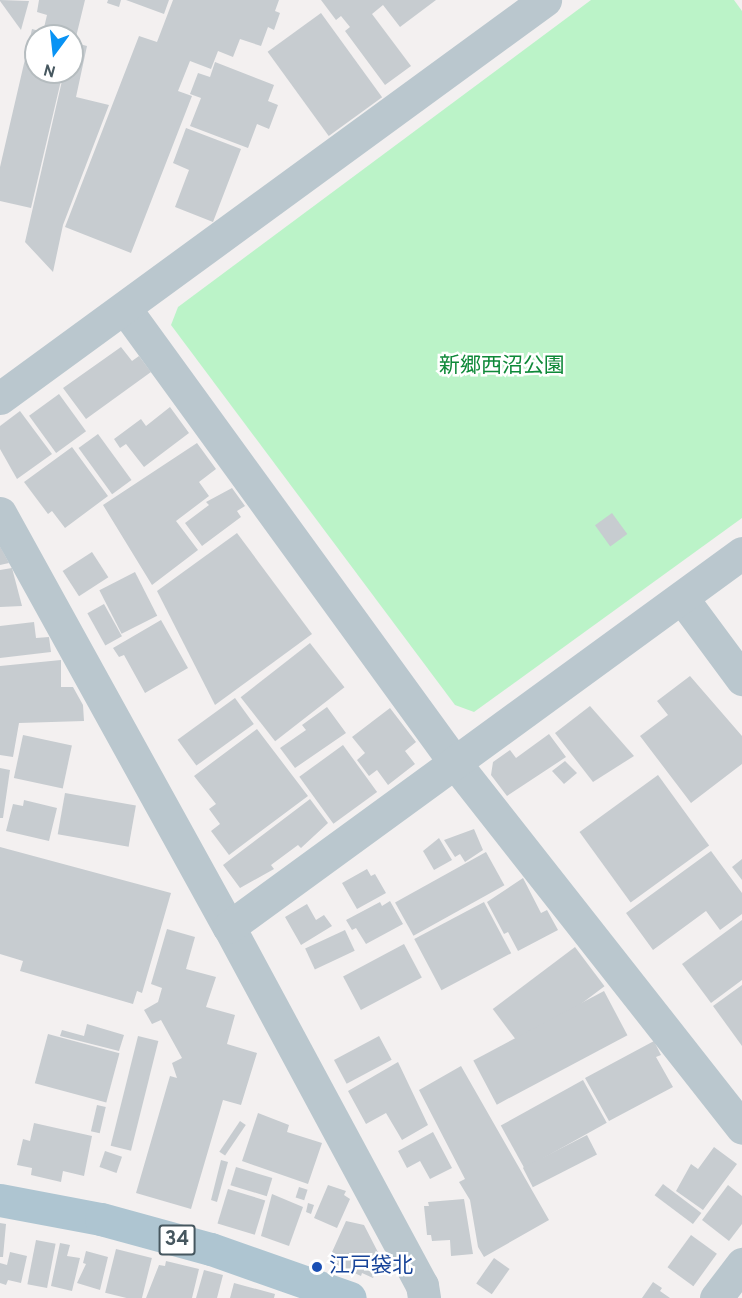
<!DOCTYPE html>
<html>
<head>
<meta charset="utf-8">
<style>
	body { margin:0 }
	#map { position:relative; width:742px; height:1298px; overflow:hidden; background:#f3f0f0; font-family:Overpass,"Noto Sans JP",sans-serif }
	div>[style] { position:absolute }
	.green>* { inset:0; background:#bbf3c8 }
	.building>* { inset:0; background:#c7ccd0; transform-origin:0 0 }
	.minor>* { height:33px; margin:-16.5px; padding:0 16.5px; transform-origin:16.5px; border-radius:16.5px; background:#bac7ce }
	.major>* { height:33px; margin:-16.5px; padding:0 16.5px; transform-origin:16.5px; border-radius:16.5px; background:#aec5d1 }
	.dots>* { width:16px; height:16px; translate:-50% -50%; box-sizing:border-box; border:3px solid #fff; border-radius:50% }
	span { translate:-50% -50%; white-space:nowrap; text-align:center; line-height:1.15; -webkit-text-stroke:5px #fff; paint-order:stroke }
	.shield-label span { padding:2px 4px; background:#fff; border:2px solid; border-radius:4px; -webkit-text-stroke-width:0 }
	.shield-label { font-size:20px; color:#46575f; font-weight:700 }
	.park-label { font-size:21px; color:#0f8939 }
	.transit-label { font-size:21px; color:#164399 }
	.left { translate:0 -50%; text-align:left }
	.north { position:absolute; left:24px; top:24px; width:60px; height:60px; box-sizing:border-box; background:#fff; border:2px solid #b5bcbf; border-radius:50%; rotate:195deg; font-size:16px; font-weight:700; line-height:24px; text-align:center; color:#46575f }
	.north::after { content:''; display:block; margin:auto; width:21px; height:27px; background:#0993f4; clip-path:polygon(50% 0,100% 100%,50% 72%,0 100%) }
</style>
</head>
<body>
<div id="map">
	<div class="green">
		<div style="clip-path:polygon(591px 0,734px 0,742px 11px,742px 518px,474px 712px,455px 705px,171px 325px,178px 307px)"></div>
	</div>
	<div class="building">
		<div style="clip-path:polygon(0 0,29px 1px,21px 30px,0 1px)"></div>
		<div style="clip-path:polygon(39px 0,85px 0,76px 37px,36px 36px,36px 72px,63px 72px,31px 208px,0 201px,0 167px,32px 29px,43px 32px,47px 15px,37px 12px)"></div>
		<div style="clip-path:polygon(108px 0,121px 0,119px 7px,107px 3px)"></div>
		<div style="clip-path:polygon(126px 0,169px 0,164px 14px)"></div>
		<div style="clip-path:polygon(173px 0,279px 0,275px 11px,280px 13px,274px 30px,268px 27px,261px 46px,240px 39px,233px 57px,218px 51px,211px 69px,190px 61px,178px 91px,192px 96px,131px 253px,65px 227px,139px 36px,157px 42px)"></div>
		<div style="clip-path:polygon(321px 0,436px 0,400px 27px,383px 5px,372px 14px,411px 66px,385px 85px,345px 31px,350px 27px,341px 16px,336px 20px)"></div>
		<div style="left:321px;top:13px;width:104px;height:66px;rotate:54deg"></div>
		<div style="clip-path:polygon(72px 42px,87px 46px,76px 97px,109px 105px,63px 225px,53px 272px,25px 242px,64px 72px,72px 72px)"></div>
		<div style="clip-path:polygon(215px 62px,274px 85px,268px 101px,278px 105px,269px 129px,257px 124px,248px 148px,190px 126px,201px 98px,190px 94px,198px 73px,210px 77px)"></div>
		<div style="clip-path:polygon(186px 128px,241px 149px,213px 222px,175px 207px,189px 170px,173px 163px)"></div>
		<div style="clip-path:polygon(121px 347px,132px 361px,139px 356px,151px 372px,86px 419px,63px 388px)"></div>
		<div style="left:59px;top:394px;width:46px;height:37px;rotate:54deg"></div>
		<div style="clip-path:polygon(170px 407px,189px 433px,144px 467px,126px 444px,120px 448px,114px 439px,141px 419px,146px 426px)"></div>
		<div style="clip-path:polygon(20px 411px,52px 454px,17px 479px,0 449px,0 426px)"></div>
		<div style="left:98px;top:434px;width:57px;height:24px;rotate:54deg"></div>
		<div style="clip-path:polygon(197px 443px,216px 469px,199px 482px,209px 496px,176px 521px,198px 550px,152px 585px,103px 505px)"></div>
		<div style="clip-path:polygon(72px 447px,108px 496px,65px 528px,52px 511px,48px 514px,24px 482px)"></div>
		<div style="clip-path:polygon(232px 488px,245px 506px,237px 511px,241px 517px,202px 546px,185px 523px,209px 505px,206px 502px)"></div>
		<div style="left:612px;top:513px;width:26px;height:21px;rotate:54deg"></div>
		<div style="clip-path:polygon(237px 533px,312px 634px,215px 705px,157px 591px)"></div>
		<div style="clip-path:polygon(0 546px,9px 563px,0 565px)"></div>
		<div style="left:92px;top:552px;width:30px;height:35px;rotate:57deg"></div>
		<div style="clip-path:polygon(12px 568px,22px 606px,0 607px,0 570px)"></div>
		<div style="left:135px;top:572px;width:49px;height:40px;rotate:63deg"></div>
		<div style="left:104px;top:604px;width:37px;height:19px;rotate:61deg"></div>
		<div style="clip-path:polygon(161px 620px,188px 668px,145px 693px,124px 655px,119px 657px,113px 648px)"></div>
		<div style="clip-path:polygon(34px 622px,36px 638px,49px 637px,51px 652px,0 658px,0 626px)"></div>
		<div style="left:310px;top:643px;width:56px;height:88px;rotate:52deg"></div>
		<div style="clip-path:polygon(61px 660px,61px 687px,73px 687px,83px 705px,84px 721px,19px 723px,13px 757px,0 755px,0 666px)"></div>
		<div style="clip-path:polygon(690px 676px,742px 736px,742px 764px,691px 803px,640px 736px,668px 715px,657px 701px)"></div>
		<div style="left:235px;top:698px;width:32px;height:71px;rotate:54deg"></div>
		<div style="clip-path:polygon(590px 706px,634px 756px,593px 782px,555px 733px)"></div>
		<div style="clip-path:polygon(327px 707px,346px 733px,295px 768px,280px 748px,306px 730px,302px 725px)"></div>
		<div style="clip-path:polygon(390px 708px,416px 742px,405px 751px,415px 764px,388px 785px,377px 770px,369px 776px,357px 760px,365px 753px,352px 737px)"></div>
		<div style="clip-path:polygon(257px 729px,308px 796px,229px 855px,211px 831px,220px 824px,209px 809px,216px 804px,194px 776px)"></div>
		<div style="clip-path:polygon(549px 734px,566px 757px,507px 796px,491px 775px,493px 762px,510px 750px,516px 758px)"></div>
		<div style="left:23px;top:735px;width:50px;height:44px;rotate:12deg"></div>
		<div style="left:343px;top:745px;width:58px;height:54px;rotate:54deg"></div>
		<div style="clip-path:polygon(565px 761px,577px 773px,564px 784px,552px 771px)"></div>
		<div style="clip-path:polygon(0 768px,10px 770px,3px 818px,0 818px)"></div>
		<div style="left:658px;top:775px;width:87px;height:97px;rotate:54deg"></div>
		<div style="left:65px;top:793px;width:72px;height:42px;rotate:10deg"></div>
		<div style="clip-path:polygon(310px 799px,328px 823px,301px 848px,298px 845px,271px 865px,274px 869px,240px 888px,223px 865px)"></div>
		<div style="clip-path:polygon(24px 800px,57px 808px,49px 841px,6px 831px,13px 804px,23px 806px)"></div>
		<div style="clip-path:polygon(474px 829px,483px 850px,465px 862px,460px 854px,455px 857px,444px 840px)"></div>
		<div style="clip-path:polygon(439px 838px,452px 860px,434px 870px,423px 851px)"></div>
		<div style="clip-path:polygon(0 847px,171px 893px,142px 993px,137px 991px,133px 1004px,20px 971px,23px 961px,0 954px)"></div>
		<div style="clip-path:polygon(711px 851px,742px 893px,742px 914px,720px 930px,706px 911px,653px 950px,626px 913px)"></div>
		<div style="left:486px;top:852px;width:38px;height:104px;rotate:61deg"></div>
		<div style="clip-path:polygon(742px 859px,742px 880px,732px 867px)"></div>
		<div style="clip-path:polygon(367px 869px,371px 876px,375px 874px,386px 893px,357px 909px,342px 883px)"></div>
		<div style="clip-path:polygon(523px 878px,541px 913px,547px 910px,558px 930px,518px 951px,508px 932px,504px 934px,487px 902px)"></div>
		<div style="clip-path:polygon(390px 901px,403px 924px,366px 944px,356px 928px,352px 930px,346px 920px,380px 902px,382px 906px)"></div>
		<div style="left:484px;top:902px;width:58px;height:79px;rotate:62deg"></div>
		<div style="clip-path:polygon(307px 904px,316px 920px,324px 915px,332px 926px,301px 945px,285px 917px)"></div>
		<div style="clip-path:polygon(742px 920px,742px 980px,711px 1003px,682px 964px)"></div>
		<div style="clip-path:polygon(167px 929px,195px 937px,186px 969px,216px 977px,206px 1007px,235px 1015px,227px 1044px,257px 1053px,241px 1105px,223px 1100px,191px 1209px,136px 1193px,170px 1076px,177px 1078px,172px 1063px,182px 1058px,161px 1020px,152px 1024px,144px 1010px,158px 1002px,162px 988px,151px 984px)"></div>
		<div style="left:345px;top:930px;width:23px;height:44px;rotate:65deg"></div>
		<div style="left:404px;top:944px;width:38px;height:69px;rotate:62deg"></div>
		<div style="left:575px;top:947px;width:49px;height:103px;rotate:53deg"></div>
		<div style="clip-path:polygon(742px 985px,742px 1046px,713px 1006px)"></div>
		<div style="left:604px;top:991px;width:50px;height:148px;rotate:62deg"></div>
		<div style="clip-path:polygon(87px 1024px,124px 1035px,119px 1051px,60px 1036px,62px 1030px,84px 1036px)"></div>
		<div style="left:48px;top:1034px;width:74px;height:51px;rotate:15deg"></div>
		<div style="left:138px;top:1036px;width:21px;height:113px;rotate:14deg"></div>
		<div style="left:379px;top:1036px;width:27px;height:51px;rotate:62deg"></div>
		<div style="clip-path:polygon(654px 1041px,661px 1055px,656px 1057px,673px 1087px,609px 1121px,585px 1078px)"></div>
		<div style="clip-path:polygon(398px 1062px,428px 1125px,402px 1140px,386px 1113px,366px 1124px,348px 1091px)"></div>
		<div style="clip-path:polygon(461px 1066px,549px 1220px,484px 1257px,478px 1247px,470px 1200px,459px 1182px,465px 1179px,419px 1090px)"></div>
		<div style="left:583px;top:1080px;width:49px;height:94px;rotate:61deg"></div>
		<div style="left:97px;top:1105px;width:9px;height:27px;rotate:13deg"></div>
		<div style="clip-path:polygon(258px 1113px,289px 1125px,287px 1132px,322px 1143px,308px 1184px,242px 1161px)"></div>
		<div style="left:240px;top:1121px;width:7px;height:37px;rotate:34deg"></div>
		<div style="clip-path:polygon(34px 1123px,92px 1136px,84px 1176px,63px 1171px,61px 1182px,31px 1175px,32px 1168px,17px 1165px,23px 1139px,30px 1141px)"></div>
		<div style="clip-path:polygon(433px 1132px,452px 1168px,430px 1179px,420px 1161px,407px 1168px,398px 1151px)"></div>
		<div style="left:587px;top:1135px;width:22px;height:72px;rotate:63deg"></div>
		<div style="clip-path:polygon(714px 1147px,737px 1164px,703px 1210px,676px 1191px,691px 1164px,698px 1169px)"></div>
		<div style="left:105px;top:1151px;width:18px;height:17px;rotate:19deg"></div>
		<div style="clip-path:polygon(221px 1160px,228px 1162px,217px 1202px,211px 1200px)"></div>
		<div style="left:236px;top:1167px;width:38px;height:19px;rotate:17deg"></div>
		<div style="left:663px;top:1184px;width:48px;height:14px;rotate:37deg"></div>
		<div style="clip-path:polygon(328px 1185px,346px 1191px,344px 1195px,350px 1199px,337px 1228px,314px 1218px)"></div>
		<div style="clip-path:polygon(728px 1185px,742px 1196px,742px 1224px,729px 1241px,702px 1220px)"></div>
		<div style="left:299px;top:1187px;width:9px;height:11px;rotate:18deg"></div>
		<div style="left:228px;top:1189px;width:39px;height:36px;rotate:17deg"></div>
		<div style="clip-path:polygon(272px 1194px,303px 1207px,289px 1246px,261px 1236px)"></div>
		<div style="clip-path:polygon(464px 1199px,473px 1254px,451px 1256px,450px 1240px,432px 1241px,431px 1235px,427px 1235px,424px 1206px,429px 1206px,428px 1202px)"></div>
		<div style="clip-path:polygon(308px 1203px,314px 1205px,311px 1214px,306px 1212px)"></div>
		<div style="clip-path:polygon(346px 1221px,364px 1225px,382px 1260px,373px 1278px,362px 1273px,361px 1276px,328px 1261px)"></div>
		<div style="clip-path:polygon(0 1223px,6px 1224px,3px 1257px,0 1257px)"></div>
		<div style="left:691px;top:1235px;width:32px;height:40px;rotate:36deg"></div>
		<div style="left:36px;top:1240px;width:20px;height:45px;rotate:11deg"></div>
		<div style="clip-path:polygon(60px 1243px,70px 1245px,67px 1256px,80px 1258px,72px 1291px,51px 1286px)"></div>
		<div style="left:116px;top:1249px;width:37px;height:45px;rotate:14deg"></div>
		<div style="clip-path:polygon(86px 1251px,108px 1257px,100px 1290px,77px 1283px,86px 1264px,83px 1263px)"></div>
		<div style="clip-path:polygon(10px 1252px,27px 1256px,21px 1283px,8px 1280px,6px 1285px,0 1283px,0 1263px,7px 1265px)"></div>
		<div style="left:494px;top:1258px;width:19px;height:31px;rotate:35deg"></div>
		<div style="clip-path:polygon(166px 1261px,199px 1269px,192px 1298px,146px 1298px,159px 1265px,165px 1266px)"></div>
		<div style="clip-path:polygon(204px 1270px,223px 1275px,217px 1298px,196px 1298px)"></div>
		<div style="clip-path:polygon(653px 1282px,662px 1288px,660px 1291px,670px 1298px,642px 1298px)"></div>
		<div style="clip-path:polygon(234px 1283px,275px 1294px,274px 1298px,230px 1298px)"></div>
	</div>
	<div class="minor">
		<div style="left:126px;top:310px;width:560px;rotate:54.01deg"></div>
		<div style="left:455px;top:763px;width:464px;rotate:51.8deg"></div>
		<div style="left:0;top:398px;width:675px;rotate:-36.14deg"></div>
		<div style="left:0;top:513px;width:473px;rotate:61.1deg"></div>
		<div style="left:229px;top:927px;width:407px;rotate:61.7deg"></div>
		<div style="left:422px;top:1285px;width:13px;rotate:81deg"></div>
		<div style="left:682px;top:598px;width:101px;rotate:53.5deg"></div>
		<div style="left:229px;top:927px;width:635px;rotate:-36.09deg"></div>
		<div style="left:716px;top:1298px;width:43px;rotate:-52.6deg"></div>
	</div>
	<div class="major">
		<div style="left:0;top:1200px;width:103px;rotate:10.7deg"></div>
		<div style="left:101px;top:1219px;width:114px;rotate:15.3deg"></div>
		<div style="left:211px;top:1249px;width:147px;rotate:19.4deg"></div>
	</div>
	<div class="dots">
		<div style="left:317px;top:1267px;background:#1a4fb4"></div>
	</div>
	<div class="shield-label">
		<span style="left:177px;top:1240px">34</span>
	</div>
	<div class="park-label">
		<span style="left:502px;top:367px">新郷西沼公園</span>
	</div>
	<div class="transit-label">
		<span class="left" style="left:329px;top:1267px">江戸袋北</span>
	</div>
	<div class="north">N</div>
</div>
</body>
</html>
